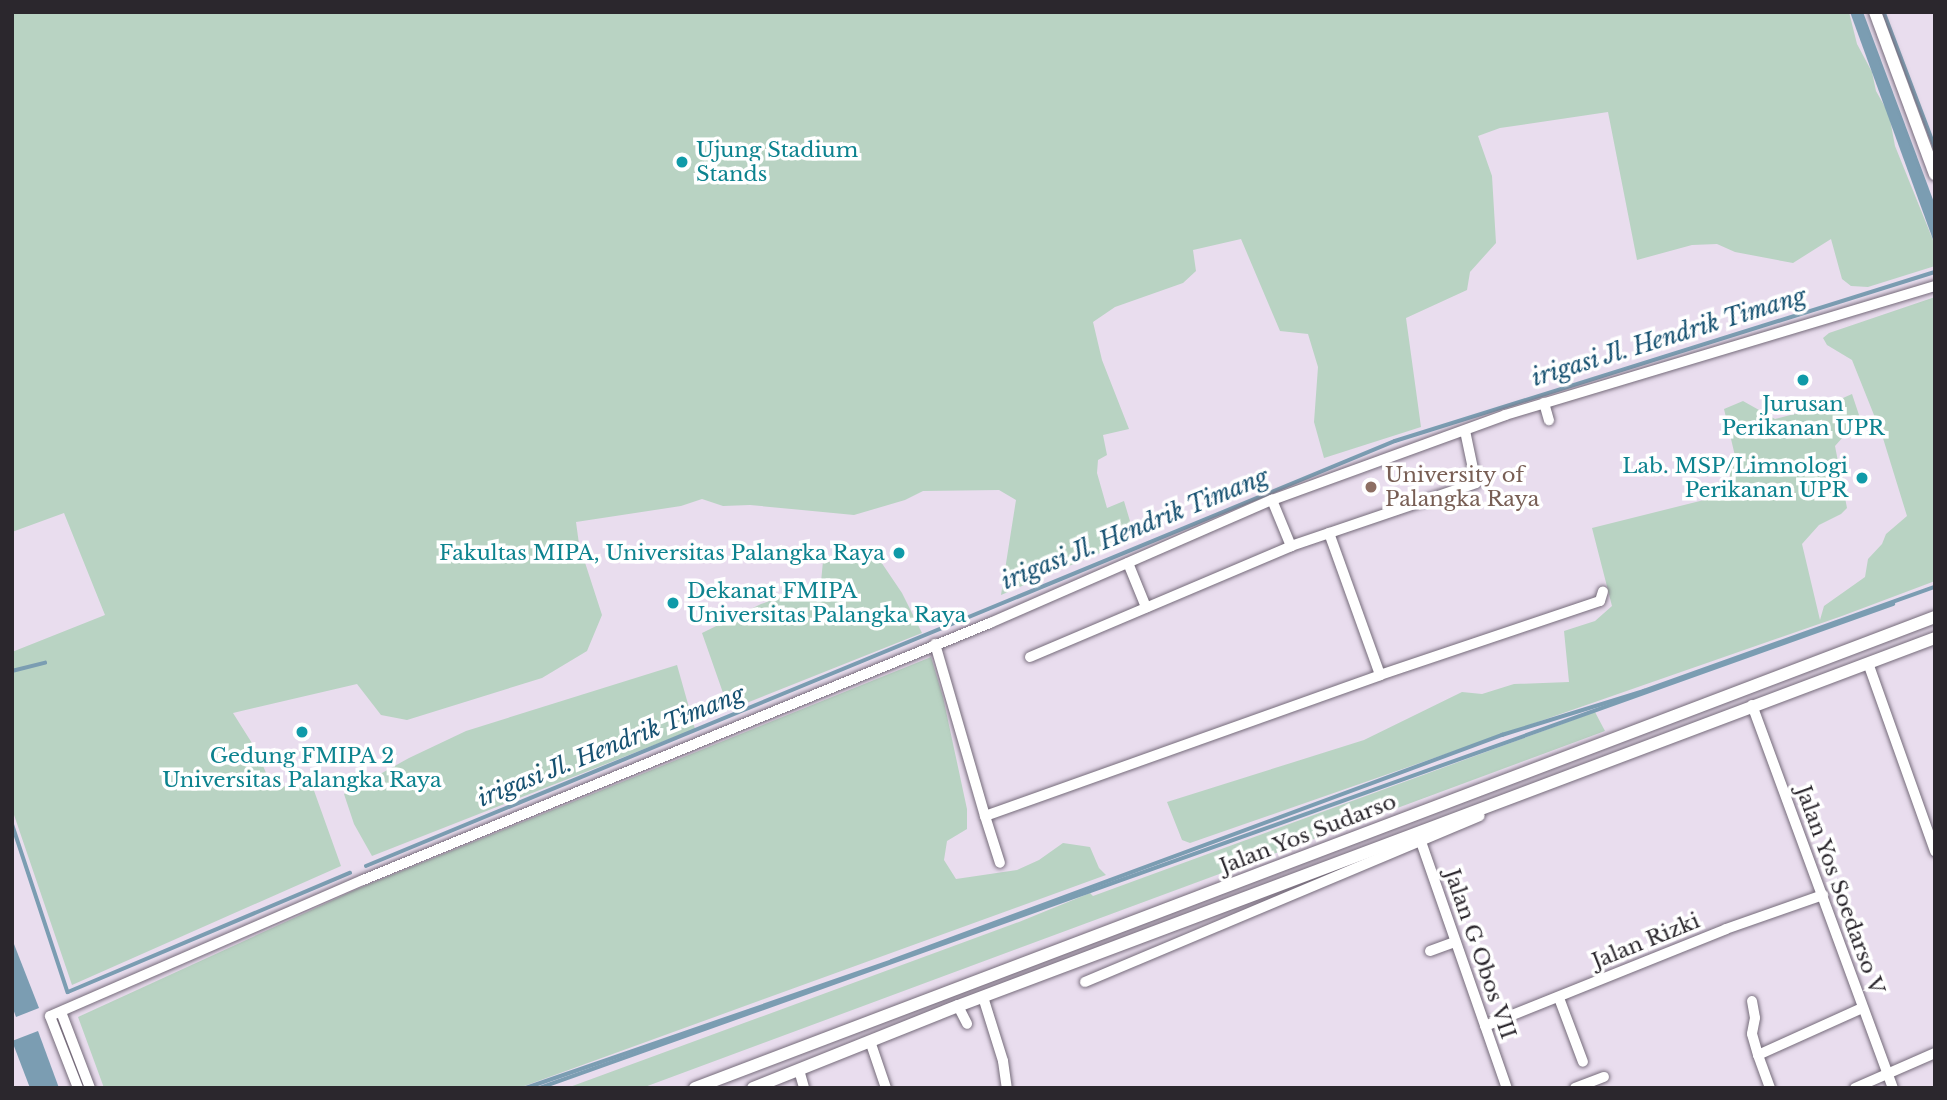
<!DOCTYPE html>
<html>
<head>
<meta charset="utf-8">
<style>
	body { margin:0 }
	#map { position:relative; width:1947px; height:1100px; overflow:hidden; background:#e9ddee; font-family:"Libre Baskerville",serif }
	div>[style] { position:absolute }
	.green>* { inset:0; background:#b9d3c3 }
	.water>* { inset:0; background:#7b9db2 }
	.stream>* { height:3.5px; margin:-1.75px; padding:0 1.75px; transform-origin:1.75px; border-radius:1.75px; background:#7b9db2 }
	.roads { filter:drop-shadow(0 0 2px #756b7a) drop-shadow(0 0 2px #756b7a) }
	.minor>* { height:10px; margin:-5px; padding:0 5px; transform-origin:5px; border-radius:5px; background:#fff }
	.major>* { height:12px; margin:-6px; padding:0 6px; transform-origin:6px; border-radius:6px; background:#fff }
	.dots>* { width:19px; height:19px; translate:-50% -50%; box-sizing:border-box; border:4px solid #fff; border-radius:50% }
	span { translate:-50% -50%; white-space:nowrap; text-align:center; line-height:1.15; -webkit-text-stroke:7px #fff; paint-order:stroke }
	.culture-label { font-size:21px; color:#0d838f }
	.left { translate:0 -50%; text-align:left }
	.right { translate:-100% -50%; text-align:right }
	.education-label { font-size:21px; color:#785e54 }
	.street-label { font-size:21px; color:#2b272d }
	.water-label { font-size:23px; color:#165171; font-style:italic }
	.frame { position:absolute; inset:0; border:14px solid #2b272d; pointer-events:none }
</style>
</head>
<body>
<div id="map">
	<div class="green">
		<div style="clip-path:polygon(12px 12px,1849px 12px,1857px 44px,1872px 72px,1876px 91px,1889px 114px,1895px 146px,1935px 245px,1935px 266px,1868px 287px,1851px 286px,1842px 279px,1831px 239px,1793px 263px,1735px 252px,1717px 244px,1692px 245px,1637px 260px,1608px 112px,1500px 128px,1478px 136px,1492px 176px,1496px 243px,1470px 272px,1467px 290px,1406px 318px,1421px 427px,1324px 458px,1314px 422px,1318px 367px,1308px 334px,1280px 331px,1241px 239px,1193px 250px,1196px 271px,1183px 283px,1115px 307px,1093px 322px,1102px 360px,1129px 429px,1103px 435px,1107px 455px,1098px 460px,1097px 473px,1107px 508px,1124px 501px,1135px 538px,1001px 595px,1016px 500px,999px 490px,923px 491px,905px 500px,854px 515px,750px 505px,723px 506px,702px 499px,681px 506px,576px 522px,579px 544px,602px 615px,587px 651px,542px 678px,407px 720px,381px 715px,357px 684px,233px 713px,257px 751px,273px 790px,304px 780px,312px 785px,341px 866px,72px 985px,12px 809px,12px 652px,105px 615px,64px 513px,12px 532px)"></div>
		<div style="clip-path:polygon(1935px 297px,1935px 581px,1842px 616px,1190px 843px,1182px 840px,1167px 802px,1364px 740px,1462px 692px,1482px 694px,1514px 684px,1569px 682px,1564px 631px,1595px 621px,1612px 606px,1592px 528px,1716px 497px,1730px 487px,1730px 465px,1735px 456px,1724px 409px,1743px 401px,1775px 419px,1825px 406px,1852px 394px,1864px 430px,1843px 437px,1835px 446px,1847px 508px,1841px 514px,1819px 525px,1802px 544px,1820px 620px,1824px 606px,1865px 577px,1868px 559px,1882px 544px,1886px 534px,1907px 516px,1882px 435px,1852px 360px,1827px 345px,1823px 338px,1829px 333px)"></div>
		<div style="clip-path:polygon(849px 554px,877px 556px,902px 593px,922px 633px,729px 710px,702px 633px,761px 604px,821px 582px,823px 561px,830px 562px)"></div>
		<div style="clip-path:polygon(931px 657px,943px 697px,967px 809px,967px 829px,947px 841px,944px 860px,956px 879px,1017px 870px,1039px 860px,1063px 843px,1090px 847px,1099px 868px,1106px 875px,519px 1088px,104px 1088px,78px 1017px,355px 890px)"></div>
		<div style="clip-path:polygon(677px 665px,695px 729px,372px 856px,354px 824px,344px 794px,409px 758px,466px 731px)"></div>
		<div style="clip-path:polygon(1595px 712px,1605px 731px,642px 1088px,567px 1088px,1019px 922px,1090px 893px,1093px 896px)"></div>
	</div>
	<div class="water">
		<div style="clip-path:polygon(1850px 12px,1863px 12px,1935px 205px,1935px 245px)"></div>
		<div style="clip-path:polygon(12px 939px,39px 1008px,16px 1017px,12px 1006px)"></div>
		<div style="clip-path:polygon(38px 1031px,59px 1088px,30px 1088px,12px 1041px)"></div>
	</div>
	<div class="stream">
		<div style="left:1884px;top:12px;width:144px;rotate:69.3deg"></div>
		<div style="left:12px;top:671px;width:34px;rotate:-14deg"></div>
		<div style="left:12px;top:823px;width:178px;rotate:71.7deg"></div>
		<div style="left:68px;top:992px;width:306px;rotate:-22.9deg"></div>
		<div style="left:366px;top:866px;width:1113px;rotate:-22.44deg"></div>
		<div style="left:1395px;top:441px;width:566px;rotate:-17.38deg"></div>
		<div style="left:526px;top:1088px;width:387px;rotate:-19.1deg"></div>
		<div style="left:892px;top:961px;width:651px;rotate:-20.33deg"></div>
		<div style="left:1502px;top:735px;width:149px;rotate:-17.2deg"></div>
		<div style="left:1644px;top:691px;width:309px;rotate:-19.7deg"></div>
		<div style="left:540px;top:1088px;width:1437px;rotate:-19.68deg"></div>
	</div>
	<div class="roads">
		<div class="minor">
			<div style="left:1544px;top:403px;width:18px;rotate:74deg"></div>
			<div style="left:1272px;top:500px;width:50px;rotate:67.6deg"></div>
			<div style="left:1329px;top:533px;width:151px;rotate:70.2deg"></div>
			<div style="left:1128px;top:563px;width:48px;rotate:67.8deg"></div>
			<div style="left:935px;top:644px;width:179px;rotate:73.8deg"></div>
			<div style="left:985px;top:816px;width:419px;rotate:-19.6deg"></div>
			<div style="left:1380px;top:675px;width:232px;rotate:-18.6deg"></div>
			<div style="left:1600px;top:601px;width:10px;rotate:-73deg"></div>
			<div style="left:1030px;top:657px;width:284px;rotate:-23deg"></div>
			<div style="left:1291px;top:546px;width:195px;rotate:-18.8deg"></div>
			<div style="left:1476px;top:483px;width:53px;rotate:-101.9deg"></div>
			<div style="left:1868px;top:663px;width:200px;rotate:70.4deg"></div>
			<div style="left:1752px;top:705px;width:408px;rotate:69.8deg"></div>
			<div style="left:985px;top:816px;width:49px;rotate:72.3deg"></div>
			<div style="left:1419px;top:836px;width:267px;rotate:70.8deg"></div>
			<div style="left:1430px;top:951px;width:27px;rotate:-20deg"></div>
			<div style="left:1085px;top:982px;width:428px;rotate:-22.8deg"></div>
			<div style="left:983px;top:997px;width:67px;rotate:72.6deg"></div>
			<div style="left:1003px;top:1061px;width:27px;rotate:82deg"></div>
			<div style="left:1559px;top:998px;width:68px;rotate:69.4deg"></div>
			<div style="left:1752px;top:1001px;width:17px;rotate:80deg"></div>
			<div style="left:1755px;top:1018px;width:16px;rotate:101deg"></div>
			<div style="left:1752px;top:1034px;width:22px;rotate:74deg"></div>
			<div style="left:958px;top:1006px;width:20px;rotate:63deg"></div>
			<div style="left:61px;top:1012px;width:81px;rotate:69.1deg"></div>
			<div style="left:1485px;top:1026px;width:260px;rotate:-21.9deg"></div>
			<div style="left:1726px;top:929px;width:103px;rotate:-19.3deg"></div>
			<div style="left:870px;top:1041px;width:50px;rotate:71.2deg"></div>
			<div style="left:799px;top:1070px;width:19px;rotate:74deg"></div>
			<div style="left:78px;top:1088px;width:77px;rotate:-111.3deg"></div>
			<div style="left:50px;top:1016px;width:341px;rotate:-23.5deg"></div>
			<div style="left:363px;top:880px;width:678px;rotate:-22.29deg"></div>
			<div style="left:990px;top:623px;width:308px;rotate:-23.6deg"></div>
			<div style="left:1272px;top:500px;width:248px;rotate:-20deg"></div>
			<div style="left:1505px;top:415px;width:449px;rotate:-16.7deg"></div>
			<div style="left:1575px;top:1088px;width:31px;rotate:-21deg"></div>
			<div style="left:1770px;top:1088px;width:35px;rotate:-110deg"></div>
			<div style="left:1758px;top:1055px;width:114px;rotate:-24.3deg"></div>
			<div style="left:1855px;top:1088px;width:87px;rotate:-23.6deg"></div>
		</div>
		<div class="major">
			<div style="left:1875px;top:12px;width:173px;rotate:69.7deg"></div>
			<div style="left:695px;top:1088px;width:1326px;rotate:-20.8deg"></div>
			<div style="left:753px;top:1088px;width:221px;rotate:-21.8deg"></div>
			<div style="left:958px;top:1006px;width:1044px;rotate:-20.64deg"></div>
		</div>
	</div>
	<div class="dots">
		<div style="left:682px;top:162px;background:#0f9aa8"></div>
		<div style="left:1803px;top:380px;background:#0f9aa8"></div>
		<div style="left:1862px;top:478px;background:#0f9aa8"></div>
		<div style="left:1371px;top:487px;background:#8d6e63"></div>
		<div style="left:899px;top:553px;background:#0f9aa8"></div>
		<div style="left:673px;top:603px;background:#0f9aa8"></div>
		<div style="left:302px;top:732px;background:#0f9aa8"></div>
	</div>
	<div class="culture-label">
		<span class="left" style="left:696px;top:162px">Ujung Stadium<br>Stands</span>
		<span style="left:1803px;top:416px">Jurusan<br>Perikanan UPR</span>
		<span class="right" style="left:1848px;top:478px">Lab. MSP/Limnologi<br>Perikanan UPR</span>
		<span class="right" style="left:885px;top:553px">Fakultas MIPA, Universitas Palangka Raya</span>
		<span class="left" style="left:687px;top:603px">Dekanat FMIPA<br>Universitas Palangka Raya</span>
		<span style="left:302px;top:768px">Gedung FMIPA 2<br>Universitas Palangka Raya</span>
	</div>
	<div class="education-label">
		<span class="left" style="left:1385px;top:487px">University of<br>Palangka Raya</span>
	</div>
	<div class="street-label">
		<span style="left:1308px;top:834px;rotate:-21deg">Jalan Yos Sudarso</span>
		<span style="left:1840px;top:890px;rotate:70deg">Jalan Yos Soedarso V</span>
		<span style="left:1646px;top:941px;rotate:-22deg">Jalan Rizki</span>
		<span style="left:1480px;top:954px;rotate:71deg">Jalan G Obos VII</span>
	</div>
	<div class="water-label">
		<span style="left:1669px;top:337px;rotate:-17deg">irigasi Jl. Hendrik Timang</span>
		<span style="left:1135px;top:529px;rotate:-22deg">irigasi Jl. Hendrik Timang</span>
		<span style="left:611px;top:746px;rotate:-22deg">irigasi Jl. Hendrik Timang</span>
	</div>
	<div class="frame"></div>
</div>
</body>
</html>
